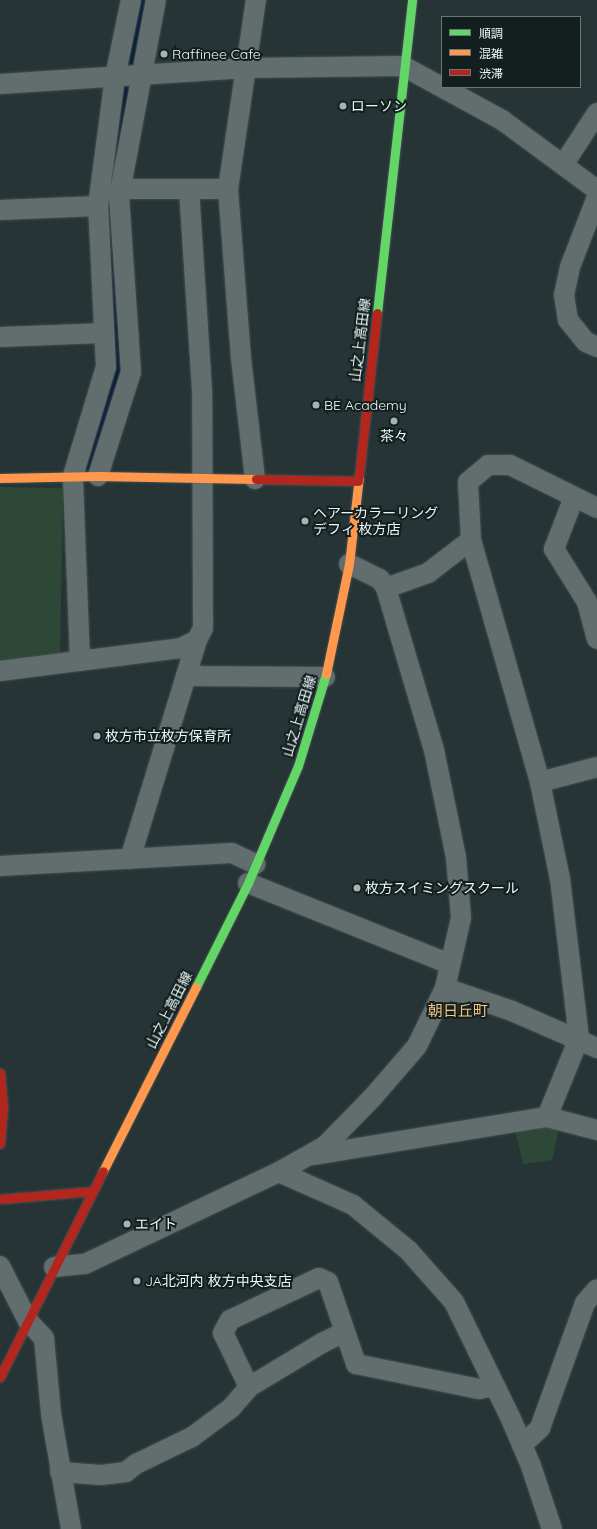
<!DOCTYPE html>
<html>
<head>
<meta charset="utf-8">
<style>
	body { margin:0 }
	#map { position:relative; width:597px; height:1529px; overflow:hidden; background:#263436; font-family:Quicksand,"Noto Sans JP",sans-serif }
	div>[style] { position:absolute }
	.green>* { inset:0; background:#2d4837; transform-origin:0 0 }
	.stream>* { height:5px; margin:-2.5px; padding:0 2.5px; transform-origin:2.5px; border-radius:2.5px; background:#051936 }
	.roads { filter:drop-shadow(0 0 1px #434f51) drop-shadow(0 0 1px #434f51) }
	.street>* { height:20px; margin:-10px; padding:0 10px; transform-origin:10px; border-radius:10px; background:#626d6e }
	.fast>* { height:9px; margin:-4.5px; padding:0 4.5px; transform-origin:4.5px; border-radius:4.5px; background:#63d668 }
	.slow>* { height:9px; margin:-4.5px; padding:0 4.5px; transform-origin:4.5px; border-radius:4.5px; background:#ff974d }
	.jam>* { height:9px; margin:-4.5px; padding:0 4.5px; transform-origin:4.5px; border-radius:4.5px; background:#b3261e }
	.dots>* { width:11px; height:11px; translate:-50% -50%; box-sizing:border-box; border:2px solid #131e1f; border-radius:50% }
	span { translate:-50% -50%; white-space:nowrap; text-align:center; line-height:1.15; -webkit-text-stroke:4px #131e1f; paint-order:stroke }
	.poi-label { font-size:14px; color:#e9f8f9 }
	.left { translate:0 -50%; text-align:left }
	.street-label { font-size:14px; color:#e9f8f9 }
	.neighbourhood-label { font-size:15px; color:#f6c684 }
	.legend { position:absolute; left:441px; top:16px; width:140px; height:72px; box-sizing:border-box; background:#131e1f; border:1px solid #697576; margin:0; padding:5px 7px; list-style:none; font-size:12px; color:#e9f8f9 }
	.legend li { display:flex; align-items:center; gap:8px; height:20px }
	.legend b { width:20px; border:1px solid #697576 }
</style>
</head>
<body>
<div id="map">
	<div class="green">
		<div style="left:0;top:487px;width:63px;height:176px;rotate:1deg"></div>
		<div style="clip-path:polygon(560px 1123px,552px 1160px,523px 1164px,514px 1125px)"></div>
	</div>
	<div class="stream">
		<div style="left:129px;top:72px;width:73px;rotate:-79deg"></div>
		<div style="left:115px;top:167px;width:88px;rotate:-81.5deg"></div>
		<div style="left:88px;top:468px;width:101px;rotate:-73.4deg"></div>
		<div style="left:117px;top:371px;width:171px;rotate:-92.3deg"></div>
	</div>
	<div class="roads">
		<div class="street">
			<div style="left:0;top:84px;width:247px;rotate:-3.7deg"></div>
			<div style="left:246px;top:68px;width:157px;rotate:-0.7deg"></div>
			<div style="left:403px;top:66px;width:113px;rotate:28.6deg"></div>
			<div style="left:502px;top:120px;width:118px;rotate:36.4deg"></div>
			<div style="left:563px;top:165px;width:62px;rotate:-56.8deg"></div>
			<div style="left:120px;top:189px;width:108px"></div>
			<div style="left:597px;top:197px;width:75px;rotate:111.1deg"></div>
			<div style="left:570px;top:267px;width:29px;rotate:102deg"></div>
			<div style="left:564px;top:295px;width:25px;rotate:81deg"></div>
			<div style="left:568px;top:320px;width:28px;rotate:51deg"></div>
			<div style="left:586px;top:342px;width:12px;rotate:24deg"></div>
			<div style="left:0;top:210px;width:98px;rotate:-2.3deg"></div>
			<div style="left:0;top:337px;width:104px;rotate:-2.2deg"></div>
			<div style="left:98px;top:476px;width:109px;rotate:-72.4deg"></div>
			<div style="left:131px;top:372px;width:175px;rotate:-93.9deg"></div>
			<div style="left:119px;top:197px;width:200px;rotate:-79.4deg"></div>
			<div style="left:255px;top:479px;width:122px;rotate:-96.6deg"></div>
			<div style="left:241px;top:358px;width:169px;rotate:-94.4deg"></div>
			<div style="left:228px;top:189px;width:191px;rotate:-81.6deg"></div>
			<div style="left:574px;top:497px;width:56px;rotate:111deg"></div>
			<div style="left:554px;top:549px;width:62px;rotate:58.1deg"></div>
			<div style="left:587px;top:602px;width:38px;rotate:75deg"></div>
			<div style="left:349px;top:564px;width:34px;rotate:26deg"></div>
			<div style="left:380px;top:579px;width:11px;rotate:56deg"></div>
			<div style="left:386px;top:588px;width:169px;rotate:73.5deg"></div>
			<div style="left:434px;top:750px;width:109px;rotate:78.4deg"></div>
			<div style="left:456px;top:857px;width:61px;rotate:85.3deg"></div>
			<div style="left:461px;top:918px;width:72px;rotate:102.9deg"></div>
			<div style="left:386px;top:588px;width:45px;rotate:-19.7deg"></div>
			<div style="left:428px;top:573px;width:54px;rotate:-37.5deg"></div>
			<div style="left:80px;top:661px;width:185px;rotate:-92.2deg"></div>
			<div style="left:73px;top:476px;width:114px;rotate:-73.2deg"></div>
			<div style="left:106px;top:367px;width:161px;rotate:-92.8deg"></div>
			<div style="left:98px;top:206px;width:130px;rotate:-82.5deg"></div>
			<div style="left:115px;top:77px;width:79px;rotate:-78.3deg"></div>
			<div style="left:0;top:671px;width:182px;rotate:-7.2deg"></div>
			<div style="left:181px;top:648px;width:18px;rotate:-27deg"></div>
			<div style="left:197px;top:640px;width:13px;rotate:-63deg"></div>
			<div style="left:203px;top:628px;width:238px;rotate:-90.2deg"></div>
			<div style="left:202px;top:390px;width:200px;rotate:-93.7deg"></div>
			<div style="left:186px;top:676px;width:139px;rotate:0.4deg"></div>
			<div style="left:540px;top:782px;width:59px;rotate:-14.7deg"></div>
			<div style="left:130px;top:859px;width:229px;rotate:-73deg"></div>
			<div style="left:0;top:866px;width:232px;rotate:-3.2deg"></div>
			<div style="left:232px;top:853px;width:26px;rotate:25deg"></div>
			<div style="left:248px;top:883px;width:218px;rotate:21.9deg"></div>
			<div style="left:547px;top:1117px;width:85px;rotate:-67.9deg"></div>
			<div style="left:579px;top:1038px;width:160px;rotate:-96.8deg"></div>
			<div style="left:560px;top:879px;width:99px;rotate:-101.7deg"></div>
			<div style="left:540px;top:782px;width:252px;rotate:-105.9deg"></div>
			<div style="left:471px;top:540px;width:58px;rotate:-93deg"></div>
			<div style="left:468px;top:482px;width:26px;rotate:-40deg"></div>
			<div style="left:488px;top:465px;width:22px"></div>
			<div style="left:510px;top:465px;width:97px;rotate:26.3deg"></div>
			<div style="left:314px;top:1155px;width:236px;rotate:-9.3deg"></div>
			<div style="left:547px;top:1117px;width:52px;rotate:14.6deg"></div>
			<div style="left:279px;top:1172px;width:81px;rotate:24deg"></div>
			<div style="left:353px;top:1205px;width:71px;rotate:39.3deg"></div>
			<div style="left:408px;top:1250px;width:69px;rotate:48.5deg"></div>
			<div style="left:454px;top:1302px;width:130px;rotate:64deg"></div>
			<div style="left:511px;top:1419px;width:51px;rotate:66.9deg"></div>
			<div style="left:531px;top:1466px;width:66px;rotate:71.6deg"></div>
			<div style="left:0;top:1266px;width:62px;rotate:63deg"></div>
			<div style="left:28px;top:1321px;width:23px;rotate:47deg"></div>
			<div style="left:44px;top:1338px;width:76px;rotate:84.7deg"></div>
			<div style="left:51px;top:1414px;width:117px;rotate:80.1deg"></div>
			<div style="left:54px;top:1267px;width:31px;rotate:-6deg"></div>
			<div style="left:85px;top:1264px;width:215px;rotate:-25.4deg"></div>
			<div style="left:279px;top:1172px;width:53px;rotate:-29.5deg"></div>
			<div style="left:325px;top:1146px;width:69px;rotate:-45.6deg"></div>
			<div style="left:373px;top:1097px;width:67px;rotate:-49.2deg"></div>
			<div style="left:417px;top:1046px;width:64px;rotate:-64.2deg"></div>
			<div style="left:445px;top:988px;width:71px;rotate:18.9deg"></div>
			<div style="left:512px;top:1011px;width:93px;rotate:23.5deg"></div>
			<div style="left:249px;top:1387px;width:60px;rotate:-115.7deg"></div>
			<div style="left:223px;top:1333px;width:15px;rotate:-62deg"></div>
			<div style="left:230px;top:1320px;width:98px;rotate:-25.3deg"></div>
			<div style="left:319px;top:1278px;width:10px;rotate:24deg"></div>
			<div style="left:328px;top:1282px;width:87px;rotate:71.1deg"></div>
			<div style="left:356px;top:1364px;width:126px;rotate:11.5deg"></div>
			<div style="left:479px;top:1389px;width:15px;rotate:-11deg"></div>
			<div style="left:522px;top:1445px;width:25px;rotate:-43deg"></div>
			<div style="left:540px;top:1428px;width:133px;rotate:-70.2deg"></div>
			<div style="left:585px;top:1303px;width:18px;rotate:-49deg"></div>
			<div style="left:60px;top:1472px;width:41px;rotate:4.2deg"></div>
			<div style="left:101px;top:1475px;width:25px;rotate:-7deg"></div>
			<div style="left:126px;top:1472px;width:13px;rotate:-39deg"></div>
			<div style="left:136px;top:1464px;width:62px;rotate:-25.7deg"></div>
			<div style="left:192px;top:1437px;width:49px;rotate:-36.6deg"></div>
			<div style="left:231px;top:1408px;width:28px;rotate:-49deg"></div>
			<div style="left:249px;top:1387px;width:85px;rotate:-31.1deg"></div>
			<div style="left:322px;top:1343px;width:25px;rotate:-26deg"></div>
		</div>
		<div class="fast">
			<div style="left:377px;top:313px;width:315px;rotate:-83.6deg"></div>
			<div style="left:196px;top:987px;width:116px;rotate:-63.4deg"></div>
			<div style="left:248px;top:883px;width:127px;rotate:-66.9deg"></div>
			<div style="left:298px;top:766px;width:96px;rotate:-73.1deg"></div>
		</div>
		<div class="slow">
			<div style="left:0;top:478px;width:98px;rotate:-1.2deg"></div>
			<div style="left:98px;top:476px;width:158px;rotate:1.1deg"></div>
			<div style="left:326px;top:674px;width:112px;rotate:-78.2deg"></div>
			<div style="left:349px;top:564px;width:89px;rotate:-83.5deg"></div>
			<div style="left:103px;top:1171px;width:206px;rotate:-63.2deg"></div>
		</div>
		<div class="jam">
			<div style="left:359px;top:476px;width:164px;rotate:-83.7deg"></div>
			<div style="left:256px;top:479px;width:102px;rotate:1.1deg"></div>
			<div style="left:0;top:1073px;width:35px;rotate:85deg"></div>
			<div style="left:3px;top:1108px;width:36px;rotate:95deg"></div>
			<div style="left:0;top:1199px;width:93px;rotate:-4.9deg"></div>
			<div style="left:0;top:1377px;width:230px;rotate:-63.4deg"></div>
		</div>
	</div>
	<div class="dots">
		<div style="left:164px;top:54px;background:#a5b3b5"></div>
		<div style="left:343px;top:106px;background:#a5b3b5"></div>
		<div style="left:316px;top:405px;background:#a5b3b5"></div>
		<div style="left:394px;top:421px;background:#a5b3b5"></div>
		<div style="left:305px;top:521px;background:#a5b3b5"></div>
		<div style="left:97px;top:736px;background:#a5b3b5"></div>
		<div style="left:357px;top:888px;background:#a5b3b5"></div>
		<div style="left:127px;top:1224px;background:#a5b3b5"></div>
		<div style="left:137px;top:1281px;background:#a5b3b5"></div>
	</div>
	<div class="poi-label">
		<span class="left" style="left:172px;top:54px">Raffinee Cafe</span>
		<span class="left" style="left:351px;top:106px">ローソン</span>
		<span class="left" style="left:324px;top:405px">BE Academy</span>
		<span style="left:394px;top:436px">茶々</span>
		<span class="left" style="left:313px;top:521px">ヘアーカラーリング<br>デフィ 枚方店</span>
		<span class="left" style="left:105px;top:736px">枚方市立枚方保育所</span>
		<span class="left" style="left:365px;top:888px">枚方スイミングスクール</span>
		<span class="left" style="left:135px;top:1224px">エイト</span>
		<span class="left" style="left:145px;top:1281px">JA北河内 枚方中央支店</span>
	</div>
	<div class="street-label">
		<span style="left:360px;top:340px;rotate:-83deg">山之上高田線</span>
		<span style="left:299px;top:716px;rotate:-73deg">山之上高田線</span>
		<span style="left:169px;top:1010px;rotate:-63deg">山之上高田線</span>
	</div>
	<div class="neighbourhood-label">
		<span style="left:458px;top:1011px">朝日丘町</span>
	</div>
	<ul class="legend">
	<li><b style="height:5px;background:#63d668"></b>順調</li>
	<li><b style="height:5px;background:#ff974d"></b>混雑</li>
	<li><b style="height:5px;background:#b3261e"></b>渋滞</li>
	</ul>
</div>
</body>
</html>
